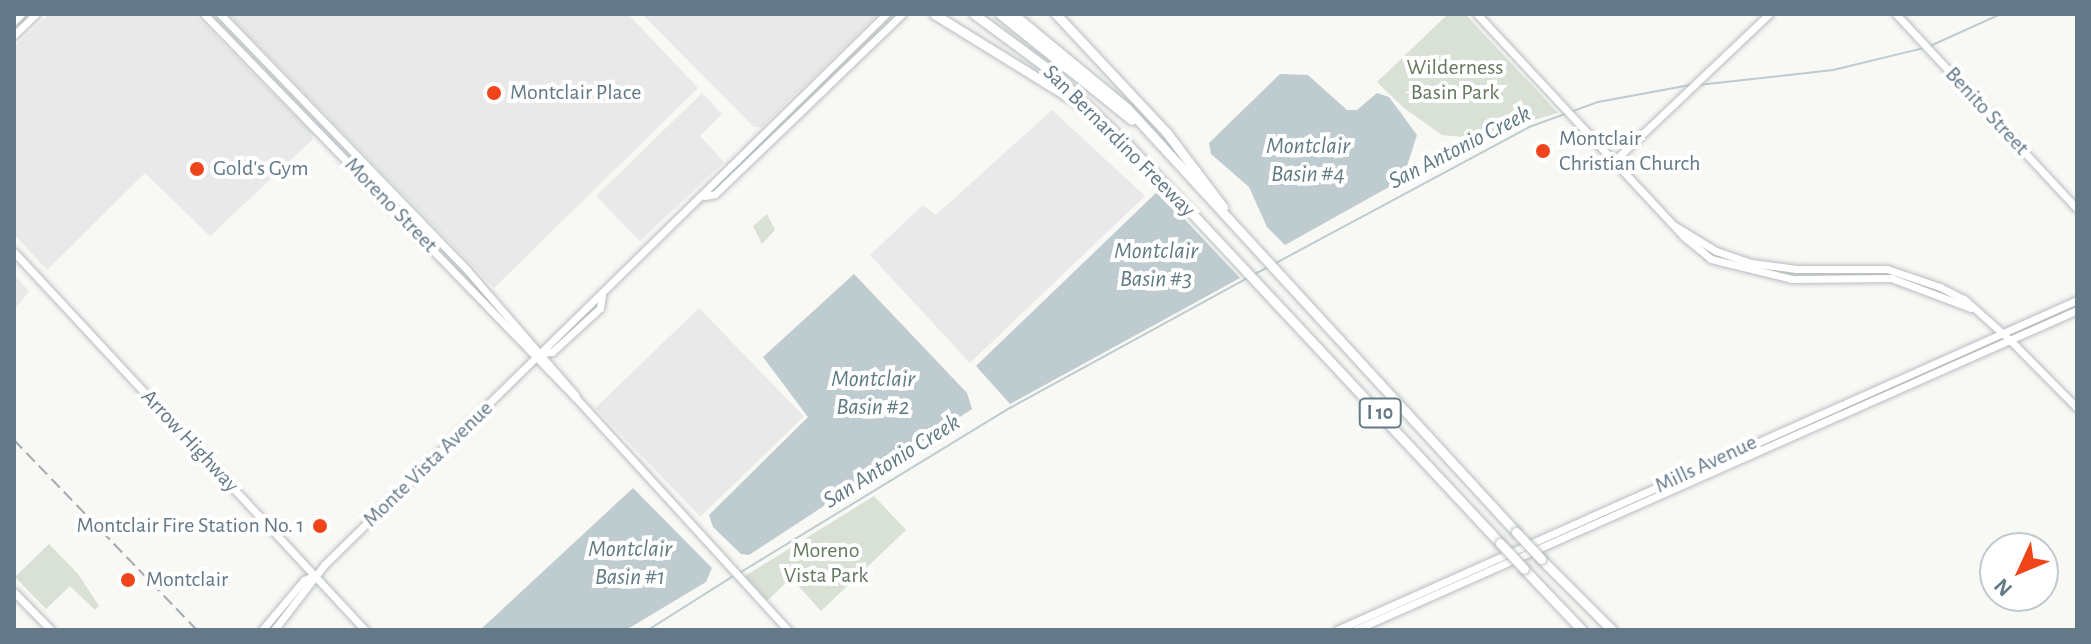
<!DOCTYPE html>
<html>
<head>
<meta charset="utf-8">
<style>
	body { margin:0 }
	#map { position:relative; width:2091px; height:644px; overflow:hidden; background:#f8f8f4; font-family:"Alegreya Sans",sans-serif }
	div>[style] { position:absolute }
	.built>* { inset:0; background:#e8e9e8; transform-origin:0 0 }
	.green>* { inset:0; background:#d9e0d5 }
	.water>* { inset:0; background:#becbcf }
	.stream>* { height:2px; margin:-1px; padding:0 1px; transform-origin:1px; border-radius:1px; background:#becbcf }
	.roads { filter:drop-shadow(0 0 2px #b7bdc1) drop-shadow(0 0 2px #b7bdc1) }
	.secondary>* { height:7px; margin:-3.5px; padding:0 3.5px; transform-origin:3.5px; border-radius:3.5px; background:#fff }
	.primary>* { height:7px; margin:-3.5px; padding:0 3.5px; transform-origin:3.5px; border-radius:3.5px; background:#fff }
	.highway>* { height:9px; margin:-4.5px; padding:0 4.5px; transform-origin:4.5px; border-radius:4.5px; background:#fff }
	.rail>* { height:2px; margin-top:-1px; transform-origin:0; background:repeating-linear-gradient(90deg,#a5acb2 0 12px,transparent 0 18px) }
	.bridges { filter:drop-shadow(0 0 2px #b9bdc0) drop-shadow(0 0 2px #b9bdc0) }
	.highway-bridge>* { height:9px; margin:-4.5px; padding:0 4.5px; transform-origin:4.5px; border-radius:4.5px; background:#fff }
	.dots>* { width:22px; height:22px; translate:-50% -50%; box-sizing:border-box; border:4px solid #fff; border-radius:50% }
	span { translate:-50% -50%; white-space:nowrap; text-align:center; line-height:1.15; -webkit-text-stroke:8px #fff; paint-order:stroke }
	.shield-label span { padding:2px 6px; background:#fff; border:2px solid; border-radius:6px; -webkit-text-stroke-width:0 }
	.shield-label { font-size:20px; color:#647988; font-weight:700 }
	.park-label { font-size:22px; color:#667960 }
	.poi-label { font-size:22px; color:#647988 }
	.left { translate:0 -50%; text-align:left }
	.right { translate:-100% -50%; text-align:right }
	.street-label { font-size:22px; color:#647988 }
	.water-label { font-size:24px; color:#607b83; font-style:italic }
	.frame { position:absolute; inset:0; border:16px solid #647988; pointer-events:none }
	.north { position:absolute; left:1979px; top:532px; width:80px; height:80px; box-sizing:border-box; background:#fff; border:2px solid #c1c9cf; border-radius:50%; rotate:226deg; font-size:22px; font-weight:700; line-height:32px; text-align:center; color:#647988 }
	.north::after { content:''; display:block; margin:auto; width:28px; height:36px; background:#f0441b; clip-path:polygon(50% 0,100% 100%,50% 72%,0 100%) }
</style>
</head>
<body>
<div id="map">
	<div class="built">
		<div style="clip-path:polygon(49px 14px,194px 14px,313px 134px,312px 140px,210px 236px,145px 173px,47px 270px,14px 234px,14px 47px)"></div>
		<div style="clip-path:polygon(228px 14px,628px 14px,698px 88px,494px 288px)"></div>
		<div style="clip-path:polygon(642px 14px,878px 14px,762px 127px,754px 127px)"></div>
		<div style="clip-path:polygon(702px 93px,722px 114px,700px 136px,724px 162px,640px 241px,596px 196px)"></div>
		<div style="clip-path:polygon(1052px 110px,1145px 196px,970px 363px,870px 255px,923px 205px,936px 215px)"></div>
		<div style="clip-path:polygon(14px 275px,29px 291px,14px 310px)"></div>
		<div style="left:699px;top:308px;width:151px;height:144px;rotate:46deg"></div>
	</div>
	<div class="green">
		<div style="clip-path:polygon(1448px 14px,1465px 14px,1558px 113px,1474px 138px,1442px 135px,1404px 108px,1377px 82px)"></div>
		<div style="clip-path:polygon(767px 214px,775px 230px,762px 244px,753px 226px)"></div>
		<div style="clip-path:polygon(874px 496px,906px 530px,821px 611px,791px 578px,767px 601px,745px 576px)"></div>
		<div style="clip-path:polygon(49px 544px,78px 574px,99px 606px,95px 610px,70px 586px,46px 609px,15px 577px)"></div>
	</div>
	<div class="water">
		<div style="clip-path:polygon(1280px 74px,1308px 75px,1347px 110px,1357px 110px,1377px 93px,1389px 97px,1417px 135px,1405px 172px,1389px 187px,1285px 245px,1267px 227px,1249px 187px,1211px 154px,1209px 143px)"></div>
		<div style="clip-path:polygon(1158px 191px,1240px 278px,1010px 404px,976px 366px)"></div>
		<div style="clip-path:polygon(854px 274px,967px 393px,972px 409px,749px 555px,741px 554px,713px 527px,709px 515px,808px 417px,763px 357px)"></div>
		<div style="clip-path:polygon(633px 488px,712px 568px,706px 582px,626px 630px,480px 630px)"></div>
	</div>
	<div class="stream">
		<div style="left:1930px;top:46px;width:78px;rotate:-24.3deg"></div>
		<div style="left:1698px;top:85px;width:136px;rotate:-6.3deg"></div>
		<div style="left:1833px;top:70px;width:94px;rotate:-13.6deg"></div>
		<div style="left:1274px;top:264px;width:289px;rotate:-28.2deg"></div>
		<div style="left:1529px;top:127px;width:73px;rotate:-19.9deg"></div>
		<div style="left:1598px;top:102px;width:95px;rotate:-10.4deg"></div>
		<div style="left:1253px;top:275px;width:17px;rotate:-28deg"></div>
		<div style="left:741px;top:572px;width:315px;rotate:-31.4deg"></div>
		<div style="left:1010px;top:408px;width:270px;rotate:-28.7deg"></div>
		<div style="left:648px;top:630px;width:103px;rotate:-32.3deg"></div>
	</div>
	<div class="roads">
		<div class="secondary">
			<div style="left:204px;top:14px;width:535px;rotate:45.91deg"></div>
			<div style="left:576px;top:398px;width:314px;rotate:47.6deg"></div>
			<div style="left:220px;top:14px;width:357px;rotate:46deg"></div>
			<div style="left:468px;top:271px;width:164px;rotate:49.2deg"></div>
			<div style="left:1477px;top:14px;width:303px;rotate:47.1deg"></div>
			<div style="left:1683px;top:236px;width:36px;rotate:39deg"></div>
			<div style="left:1711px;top:259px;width:83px;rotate:13.9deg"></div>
			<div style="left:1792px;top:279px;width:99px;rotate:-0.6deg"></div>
			<div style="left:1891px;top:278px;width:85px;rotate:20.6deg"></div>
			<div style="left:1896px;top:14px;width:266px;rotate:47.1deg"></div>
			<div style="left:1614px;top:161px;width:214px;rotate:-43.5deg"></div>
			<div style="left:1675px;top:226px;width:48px;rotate:31.4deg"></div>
			<div style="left:1716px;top:251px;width:37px;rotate:19deg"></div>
			<div style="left:1751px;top:263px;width:46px;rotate:7.4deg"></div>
			<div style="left:1797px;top:269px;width:90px"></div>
			<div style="left:1887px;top:269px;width:56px;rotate:18.8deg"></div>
			<div style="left:1940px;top:287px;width:27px;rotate:27deg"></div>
			<div style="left:1964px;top:299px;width:62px;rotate:41.7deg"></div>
			<div style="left:2010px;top:340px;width:95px;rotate:45.4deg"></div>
			<div style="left:14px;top:592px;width:53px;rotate:45.8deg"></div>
		</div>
		<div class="primary">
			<div style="left:14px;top:21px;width:10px;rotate:-45deg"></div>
			<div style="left:14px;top:35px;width:30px;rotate:-44deg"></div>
			<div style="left:705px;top:196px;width:10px;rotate:-11deg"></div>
			<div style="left:715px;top:194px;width:260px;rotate:-43.9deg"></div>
			<div style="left:14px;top:252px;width:516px;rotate:47.12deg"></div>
			<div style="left:542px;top:353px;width:10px;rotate:-6deg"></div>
			<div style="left:552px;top:352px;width:65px;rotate:-42.5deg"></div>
			<div style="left:600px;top:308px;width:12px;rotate:-81deg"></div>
			<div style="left:262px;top:630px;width:65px;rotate:-50deg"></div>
			<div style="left:304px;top:580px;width:12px;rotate:-24deg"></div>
			<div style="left:274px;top:630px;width:82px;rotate:-52.4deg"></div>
			<div style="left:324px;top:565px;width:787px;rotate:-44.43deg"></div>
			<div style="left:1337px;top:630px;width:810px;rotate:-24.03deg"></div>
			<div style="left:1355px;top:630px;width:790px;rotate:-23.9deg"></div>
		</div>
		<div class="highway">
			<div style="left:934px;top:14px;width:175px;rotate:31.7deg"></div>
			<div style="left:974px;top:14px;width:96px;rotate:36.5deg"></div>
			<div style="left:1051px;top:71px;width:111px;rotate:43.9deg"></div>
			<div style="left:1131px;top:148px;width:541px;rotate:46.95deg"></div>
			<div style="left:1000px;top:14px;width:169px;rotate:38.8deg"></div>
			<div style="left:1013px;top:14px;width:148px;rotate:39.5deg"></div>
			<div style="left:1127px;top:108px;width:575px;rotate:47.47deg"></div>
			<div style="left:1056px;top:14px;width:163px;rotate:47deg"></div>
			<div style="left:1167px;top:133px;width:93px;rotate:52.9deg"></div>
			<div style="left:1541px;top:559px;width:100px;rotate:45deg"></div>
			<div style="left:1524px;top:569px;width:84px;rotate:46.4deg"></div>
		</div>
	</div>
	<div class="rail">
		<div style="left:14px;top:440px;width:264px;rotate:46.1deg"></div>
	</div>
	<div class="bridges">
		<div class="highway-bridge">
			<div style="left:1516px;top:532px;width:37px;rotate:47deg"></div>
			<div style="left:1500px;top:543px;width:35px;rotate:47deg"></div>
		</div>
	</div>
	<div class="dots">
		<div style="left:494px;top:93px;background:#f0441b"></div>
		<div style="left:1543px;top:151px;background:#f0441b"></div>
		<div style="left:197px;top:169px;background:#f0441b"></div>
		<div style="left:320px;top:526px;background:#f0441b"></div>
		<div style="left:128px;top:580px;background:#f0441b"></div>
	</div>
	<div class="shield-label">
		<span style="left:1380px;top:413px">I 10</span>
	</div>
	<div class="park-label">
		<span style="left:1455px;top:80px">Wilderness<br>Basin Park</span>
		<span style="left:826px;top:563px">Moreno<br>Vista Park</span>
	</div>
	<div class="poi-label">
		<span class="left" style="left:510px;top:93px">Montclair Place</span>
		<span class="left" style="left:1559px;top:151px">Montclair<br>Christian Church</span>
		<span class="left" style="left:213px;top:169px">Gold's Gym</span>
		<span class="right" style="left:304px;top:526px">Montclair Fire Station No. 1</span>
		<span class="left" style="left:146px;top:580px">Montclair</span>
	</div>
	<div class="street-label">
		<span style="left:1987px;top:111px;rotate:47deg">Benito Street</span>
		<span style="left:1119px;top:141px;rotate:45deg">San Bernardino Freeway</span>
		<span style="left:391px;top:205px;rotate:46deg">Moreno Street</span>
		<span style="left:190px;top:441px;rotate:47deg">Arrow Highway</span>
		<span style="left:428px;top:464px;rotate:-44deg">Monte Vista Avenue</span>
		<span style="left:1706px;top:464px;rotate:-25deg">Mills Avenue</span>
	</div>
	<div class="water-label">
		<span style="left:1308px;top:161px">Montclair<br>Basin #4</span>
		<span style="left:1460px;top:148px;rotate:-27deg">San Antonio Creek</span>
		<span style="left:1156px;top:266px">Montclair<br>Basin #3</span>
		<span style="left:873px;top:394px">Montclair<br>Basin #2</span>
		<span style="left:892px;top:462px;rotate:-32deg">San Antonio Creek</span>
		<span style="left:630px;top:564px">Montclair<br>Basin #1</span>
	</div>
	<div class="frame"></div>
	<div class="north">N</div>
</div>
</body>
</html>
